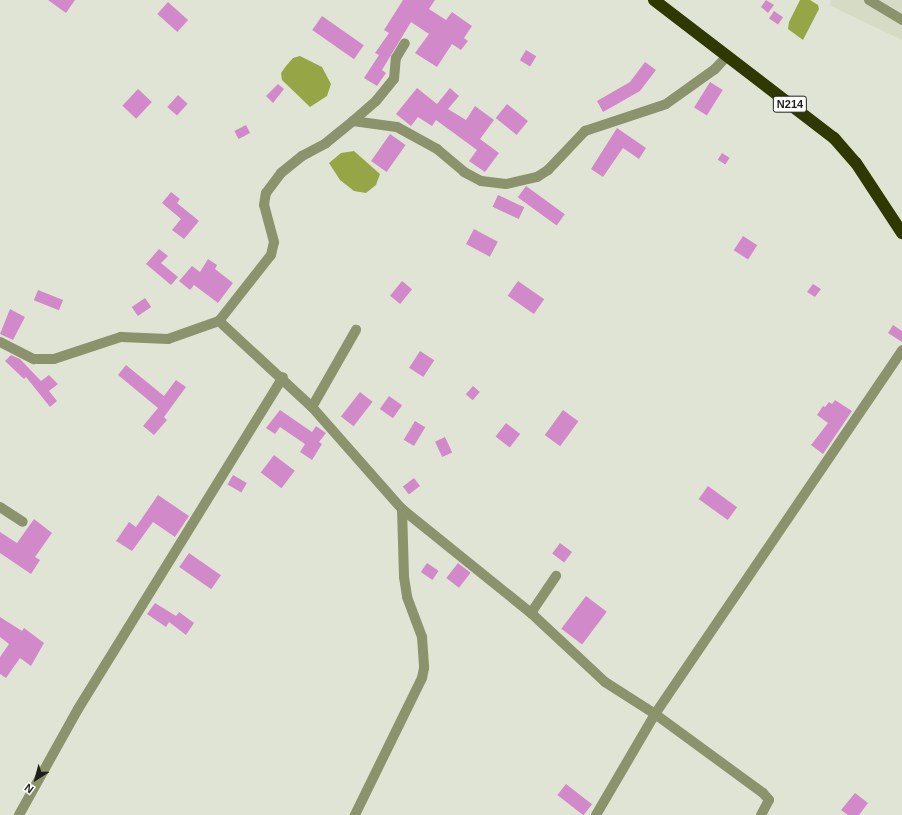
<!DOCTYPE html>
<html>
<head>
<meta charset="utf-8">
<style>
	body { margin:0 }
	#map { position:relative; width:902px; height:815px; overflow:hidden; background:#e0e4d5; font-family:Arial,sans-serif }
	div>[style] { position:absolute }
	.built>* { inset:0; background:#d6dbc5 }
	.water>* { inset:0; background:#96a647 }
	.building>* { inset:0; background:#d289c9; transform-origin:0 0 }
	.minor>* { height:10px; margin:-5px; padding:0 5px; transform-origin:5px; border-radius:5px; background:#8b936d }
	.highway>* { height:12px; margin:-6px; padding:0 6px; transform-origin:6px; border-radius:6px; background:#303801 }
	span { translate:-50% -50%; white-space:nowrap; text-align:center; line-height:1.15; -webkit-text-stroke:3px #fff; paint-order:stroke }
	.shield-label span { padding:1px 3px; background:#fff; border:1px solid; border-radius:3px; -webkit-text-stroke-width:0 }
	.shield-label { font-size:11px; color:#1e1f1a; font-weight:700 }
	.north { position:absolute; left:16px; top:759px; width:40px; height:40px; -webkit-text-stroke:3px #fff; paint-order:stroke; rotate:216deg; font-size:11px; font-weight:700; line-height:16px; text-align:center; color:#1e1f1a }
	.north::after { content:''; display:block; margin:auto; width:14px; height:18px; background:#1e1f1a; clip-path:polygon(50% 0,100% 100%,50% 72%,0 100%) }
</style>
</head>
<body>
<div id="map">
	<div class="built">
		<div style="clip-path:polygon(832px 0,902px 0,902px 40px,829px 5px)"></div>
	</div>
	<div class="water">
		<div style="clip-path:polygon(800px 0,810px 0,818px 5px,819px 9px,803px 40px,788px 29px,789px 22px)"></div>
		<div style="clip-path:polygon(300px 56px,322px 67px,331px 84px,327px 96px,310px 107px,282px 80px,281px 73px,286px 66px,293px 58px)"></div>
		<div style="clip-path:polygon(354px 151px,380px 174px,376px 185px,366px 193px,354px 191px,340px 180px,329px 163px,341px 153px)"></div>
	</div>
	<div class="building">
		<div style="clip-path:polygon(48px 0,75px 0,66px 13px)"></div>
		<div style="clip-path:polygon(403px 0,435px 0,429px 9px,446px 20px,452px 12px,472px 26px,464px 38px,468px 41px,461px 50px,452px 44px,437px 67px,415px 53px,429px 34px,411px 22px,382px 70px,386px 73px,377px 86px,364px 78px,379px 55px,375px 53px,389px 33px,384px 30px)"></div>
		<div style="clip-path:polygon(766px 0,774px 5px,768px 13px,761px 7px)"></div>
		<div style="left:168px;top:2px;width:27px;height:16px;rotate:42deg"></div>
		<div style="left:774px;top:11px;width:11px;height:9px;rotate:34deg"></div>
		<div style="left:322px;top:16px;width:51px;height:17px;rotate:35deg"></div>
		<div style="left:526px;top:50px;width:12px;height:12px;rotate:31deg"></div>
		<div style="clip-path:polygon(645px 62px,656px 70px,640px 91px,603px 112px,597px 101px,630px 82px)"></div>
		<div style="left:710px;top:82px;width:15px;height:30px;rotate:32deg"></div>
		<div style="clip-path:polygon(278px 84px,284px 89px,273px 103px,266px 96px)"></div>
		<div style="clip-path:polygon(417px 88px,437px 104px,450px 88px,459px 96px,448px 109px,466px 120px,475px 106px,494px 120px,480px 139px,499px 153px,485px 172px,469px 161px,477px 150px,436px 120px,432px 126px,418px 117px,411px 126px,396px 114px)"></div>
		<div style="left:138px;top:89px;width:19px;height:23px;rotate:43deg"></div>
		<div style="left:178px;top:95px;width:13px;height:16px;rotate:42deg"></div>
		<div style="left:507px;top:104px;width:27px;height:18px;rotate:39deg"></div>
		<div style="left:246px;top:125px;width:9px;height:13px;rotate:63deg"></div>
		<div style="clip-path:polygon(617px 128px,646px 148px,639px 159px,623px 148px,603px 177px,591px 169px)"></div>
		<div style="left:390px;top:134px;width:19px;height:33px;rotate:35deg"></div>
		<div style="left:722px;top:153px;width:9px;height:8px;rotate:32deg"></div>
		<div style="left:526px;top:186px;width:48px;height:14px;rotate:36deg"></div>
		<div style="clip-path:polygon(171px 192px,180px 199px,177px 203px,199px 221px,184px 239px,172px 230px,181px 219px,162px 203px)"></div>
		<div style="left:498px;top:195px;width:29px;height:13px;rotate:25deg"></div>
		<div style="left:474px;top:229px;width:27px;height:17px;rotate:28deg"></div>
		<div style="left:743px;top:236px;width:17px;height:17px;rotate:33deg"></div>
		<div style="clip-path:polygon(159px 249px,168px 256px,161px 263px,178px 277px,171px 285px,146px 264px)"></div>
		<div style="clip-path:polygon(208px 259px,217px 265px,215px 269px,233px 283px,218px 303px,194px 285px,190px 290px,179px 281px,192px 266px,200px 272px)"></div>
		<div style="left:402px;top:281px;width:13px;height:19px;rotate:39deg"></div>
		<div style="left:518px;top:281px;width:32px;height:18px;rotate:35deg"></div>
		<div style="clip-path:polygon(813px 284px,821px 289px,815px 297px,807px 292px)"></div>
		<div style="left:38px;top:290px;width:27px;height:11px;rotate:22deg"></div>
		<div style="left:145px;top:298px;width:11px;height:16px;rotate:56deg"></div>
		<div style="clip-path:polygon(10px 309px,25px 317px,13px 340px,0 334px)"></div>
		<div style="clip-path:polygon(893px 325px,902px 331px,902px 342px,888px 333px)"></div>
		<div style="left:420px;top:351px;width:17px;height:20px;rotate:33deg"></div>
		<div style="clip-path:polygon(11px 355px,20px 359px,41px 381px,49px 375px,58px 384px,49px 391px,57px 401px,50px 407px,26px 377px,24px 379px,5px 361px)"></div>
		<div style="clip-path:polygon(126px 365px,164px 396px,176px 380px,186px 387px,164px 417px,167px 420px,154px 435px,143px 426px,158px 408px,118px 375px)"></div>
		<div style="left:473px;top:386px;width:9px;height:11px;rotate:41deg"></div>
		<div style="left:360px;top:392px;width:16px;height:31px;rotate:38deg"></div>
		<div style="left:389px;top:396px;width:16px;height:16px;rotate:35deg"></div>
		<div style="clip-path:polygon(835px 400px,852px 411px,823px 454px,811px 445px,828px 423px,817px 415px,823px 406px,825px 407px,829px 402px,832px 404px)"></div>
		<div style="clip-path:polygon(280px 410px,312px 432px,316px 426px,326px 433px,319px 442px,322px 444px,312px 460px,300px 452px,305px 444px,280px 427px,275px 434px,266px 428px)"></div>
		<div style="left:563px;top:410px;width:19px;height:31px;rotate:36deg"></div>
		<div style="left:415px;top:421px;width:12px;height:22px;rotate:31deg"></div>
		<div style="left:506px;top:423px;width:18px;height:17px;rotate:38deg"></div>
		<div style="left:445px;top:437px;width:17px;height:11px;rotate:65deg"></div>
		<div style="left:274px;top:455px;width:26px;height:22px;rotate:37deg"></div>
		<div style="left:233px;top:475px;width:16px;height:11px;rotate:30deg"></div>
		<div style="left:414px;top:478px;width:10px;height:14px;rotate:53deg"></div>
		<div style="left:708px;top:486px;width:36px;height:16px;rotate:36deg"></div>
		<div style="clip-path:polygon(158px 495px,189px 516px,175px 537px,153px 522px,132px 551px,116px 541px,129px 522px,136px 527px)"></div>
		<div style="clip-path:polygon(34px 519px,52px 533px,35px 557px,40px 560px,31px 574px,0 553px,0 532px,17px 543px)"></div>
		<div style="left:560px;top:543px;width:15px;height:13px;rotate:37deg"></div>
		<div style="left:189px;top:553px;width:39px;height:17px;rotate:35deg"></div>
		<div style="left:427px;top:563px;width:14px;height:11px;rotate:34deg"></div>
		<div style="left:458px;top:563px;width:16px;height:19px;rotate:38deg"></div>
		<div style="left:586px;top:596px;width:26px;height:41px;rotate:37deg"></div>
		<div style="clip-path:polygon(155px 603px,176px 616px,179px 612px,194px 623px,186px 635px,169px 622px,166px 627px,147px 614px)"></div>
		<div style="clip-path:polygon(0 617px,22px 631px,24px 628px,44px 643px,31px 666px,20px 658px,6px 678px,0 674px,0 657px,9px 644px,0 637px)"></div>
		<div style="left:566px;top:784px;width:33px;height:14px;rotate:38deg"></div>
		<div style="clip-path:polygon(855px 793px,868px 803px,859px 815px,848px 815px,841px 810px)"></div>
	</div>
	<div class="minor">
		<div style="left:869px;top:0;width:39px;rotate:31deg"></div>
		<div style="left:353px;top:121px;width:30px;rotate:-41deg"></div>
		<div style="left:376px;top:101px;width:28px;rotate:-51deg"></div>
		<div style="left:394px;top:79px;width:21px;rotate:-85deg"></div>
		<div style="left:396px;top:58px;width:17px;rotate:-59deg"></div>
		<div style="left:219px;top:321px;width:84px;rotate:-51.8deg"></div>
		<div style="left:271px;top:255px;width:13px;rotate:-77deg"></div>
		<div style="left:274px;top:242px;width:38px;rotate:-105deg"></div>
		<div style="left:264px;top:205px;width:12px;rotate:-81deg"></div>
		<div style="left:266px;top:193px;width:25px;rotate:-53deg"></div>
		<div style="left:281px;top:173px;width:27px;rotate:-39deg"></div>
		<div style="left:302px;top:156px;width:27px;rotate:-28deg"></div>
		<div style="left:326px;top:143px;width:35px;rotate:-39deg"></div>
		<div style="left:353px;top:121px;width:44px;rotate:7.8deg"></div>
		<div style="left:397px;top:127px;width:46px;rotate:28.8deg"></div>
		<div style="left:437px;top:149px;width:35px;rotate:40deg"></div>
		<div style="left:464px;top:172px;width:19px;rotate:28deg"></div>
		<div style="left:481px;top:181px;width:25px;rotate:7deg"></div>
		<div style="left:506px;top:184px;width:32px;rotate:-13deg"></div>
		<div style="left:537px;top:177px;width:13px;rotate:-32deg"></div>
		<div style="left:548px;top:170px;width:54px;rotate:-46.5deg"></div>
		<div style="left:585px;top:131px;width:85px;rotate:-18.4deg"></div>
		<div style="left:666px;top:104px;width:60px;rotate:-35.5deg"></div>
		<div style="left:715px;top:69px;width:18px;rotate:-47deg"></div>
		<div style="left:0;top:342px;width:38px;rotate:27deg"></div>
		<div style="left:34px;top:359px;width:20px"></div>
		<div style="left:54px;top:359px;width:71px;rotate:-18.2deg"></div>
		<div style="left:121px;top:337px;width:47px;rotate:2.4deg"></div>
		<div style="left:168px;top:339px;width:54px;rotate:-19.4deg"></div>
		<div style="left:219px;top:321px;width:127px;rotate:42.8deg"></div>
		<div style="left:312px;top:407px;width:136px;rotate:48.6deg"></div>
		<div style="left:402px;top:509px;width:68px;rotate:88.3deg"></div>
		<div style="left:404px;top:577px;width:20px;rotate:81deg"></div>
		<div style="left:407px;top:597px;width:43px;rotate:69.4deg"></div>
		<div style="left:422px;top:637px;width:31px;rotate:86deg"></div>
		<div style="left:424px;top:668px;width:10px;rotate:101deg"></div>
		<div style="left:422px;top:678px;width:153px;rotate:116.1deg"></div>
		<div style="left:312px;top:407px;width:89px;rotate:-60.3deg"></div>
		<div style="left:0;top:507px;width:27px;rotate:33deg"></div>
		<div style="left:402px;top:509px;width:166px;rotate:38.9deg"></div>
		<div style="left:531px;top:613px;width:101px;rotate:43deg"></div>
		<div style="left:605px;top:682px;width:59px;rotate:32.6deg"></div>
		<div style="left:655px;top:714px;width:134px;rotate:36.2deg"></div>
		<div style="left:763px;top:793px;width:9px;rotate:49deg"></div>
		<div style="left:769px;top:800px;width:17px;rotate:118deg"></div>
		<div style="left:531px;top:613px;width:45px;rotate:-56deg"></div>
		<div style="left:19px;top:815px;width:121px;rotate:-60.9deg"></div>
		<div style="left:78px;top:709px;width:390px;rotate:-58.3deg"></div>
		<div style="left:596px;top:815px;width:117px;rotate:-59.7deg"></div>
		<div style="left:655px;top:714px;width:440px;rotate:-55.8deg"></div>
	</div>
	<div class="highway">
		<div style="left:654px;top:0;width:227px;rotate:37.5deg"></div>
		<div style="left:834px;top:138px;width:33px;rotate:49deg"></div>
		<div style="left:856px;top:163px;width:84px;rotate:56.7deg"></div>
	</div>
	<div class="shield-label">
		<span style="left:790px;top:104px">N214</span>
	</div>
	<div class="north">N</div>
</div>
</body>
</html>
